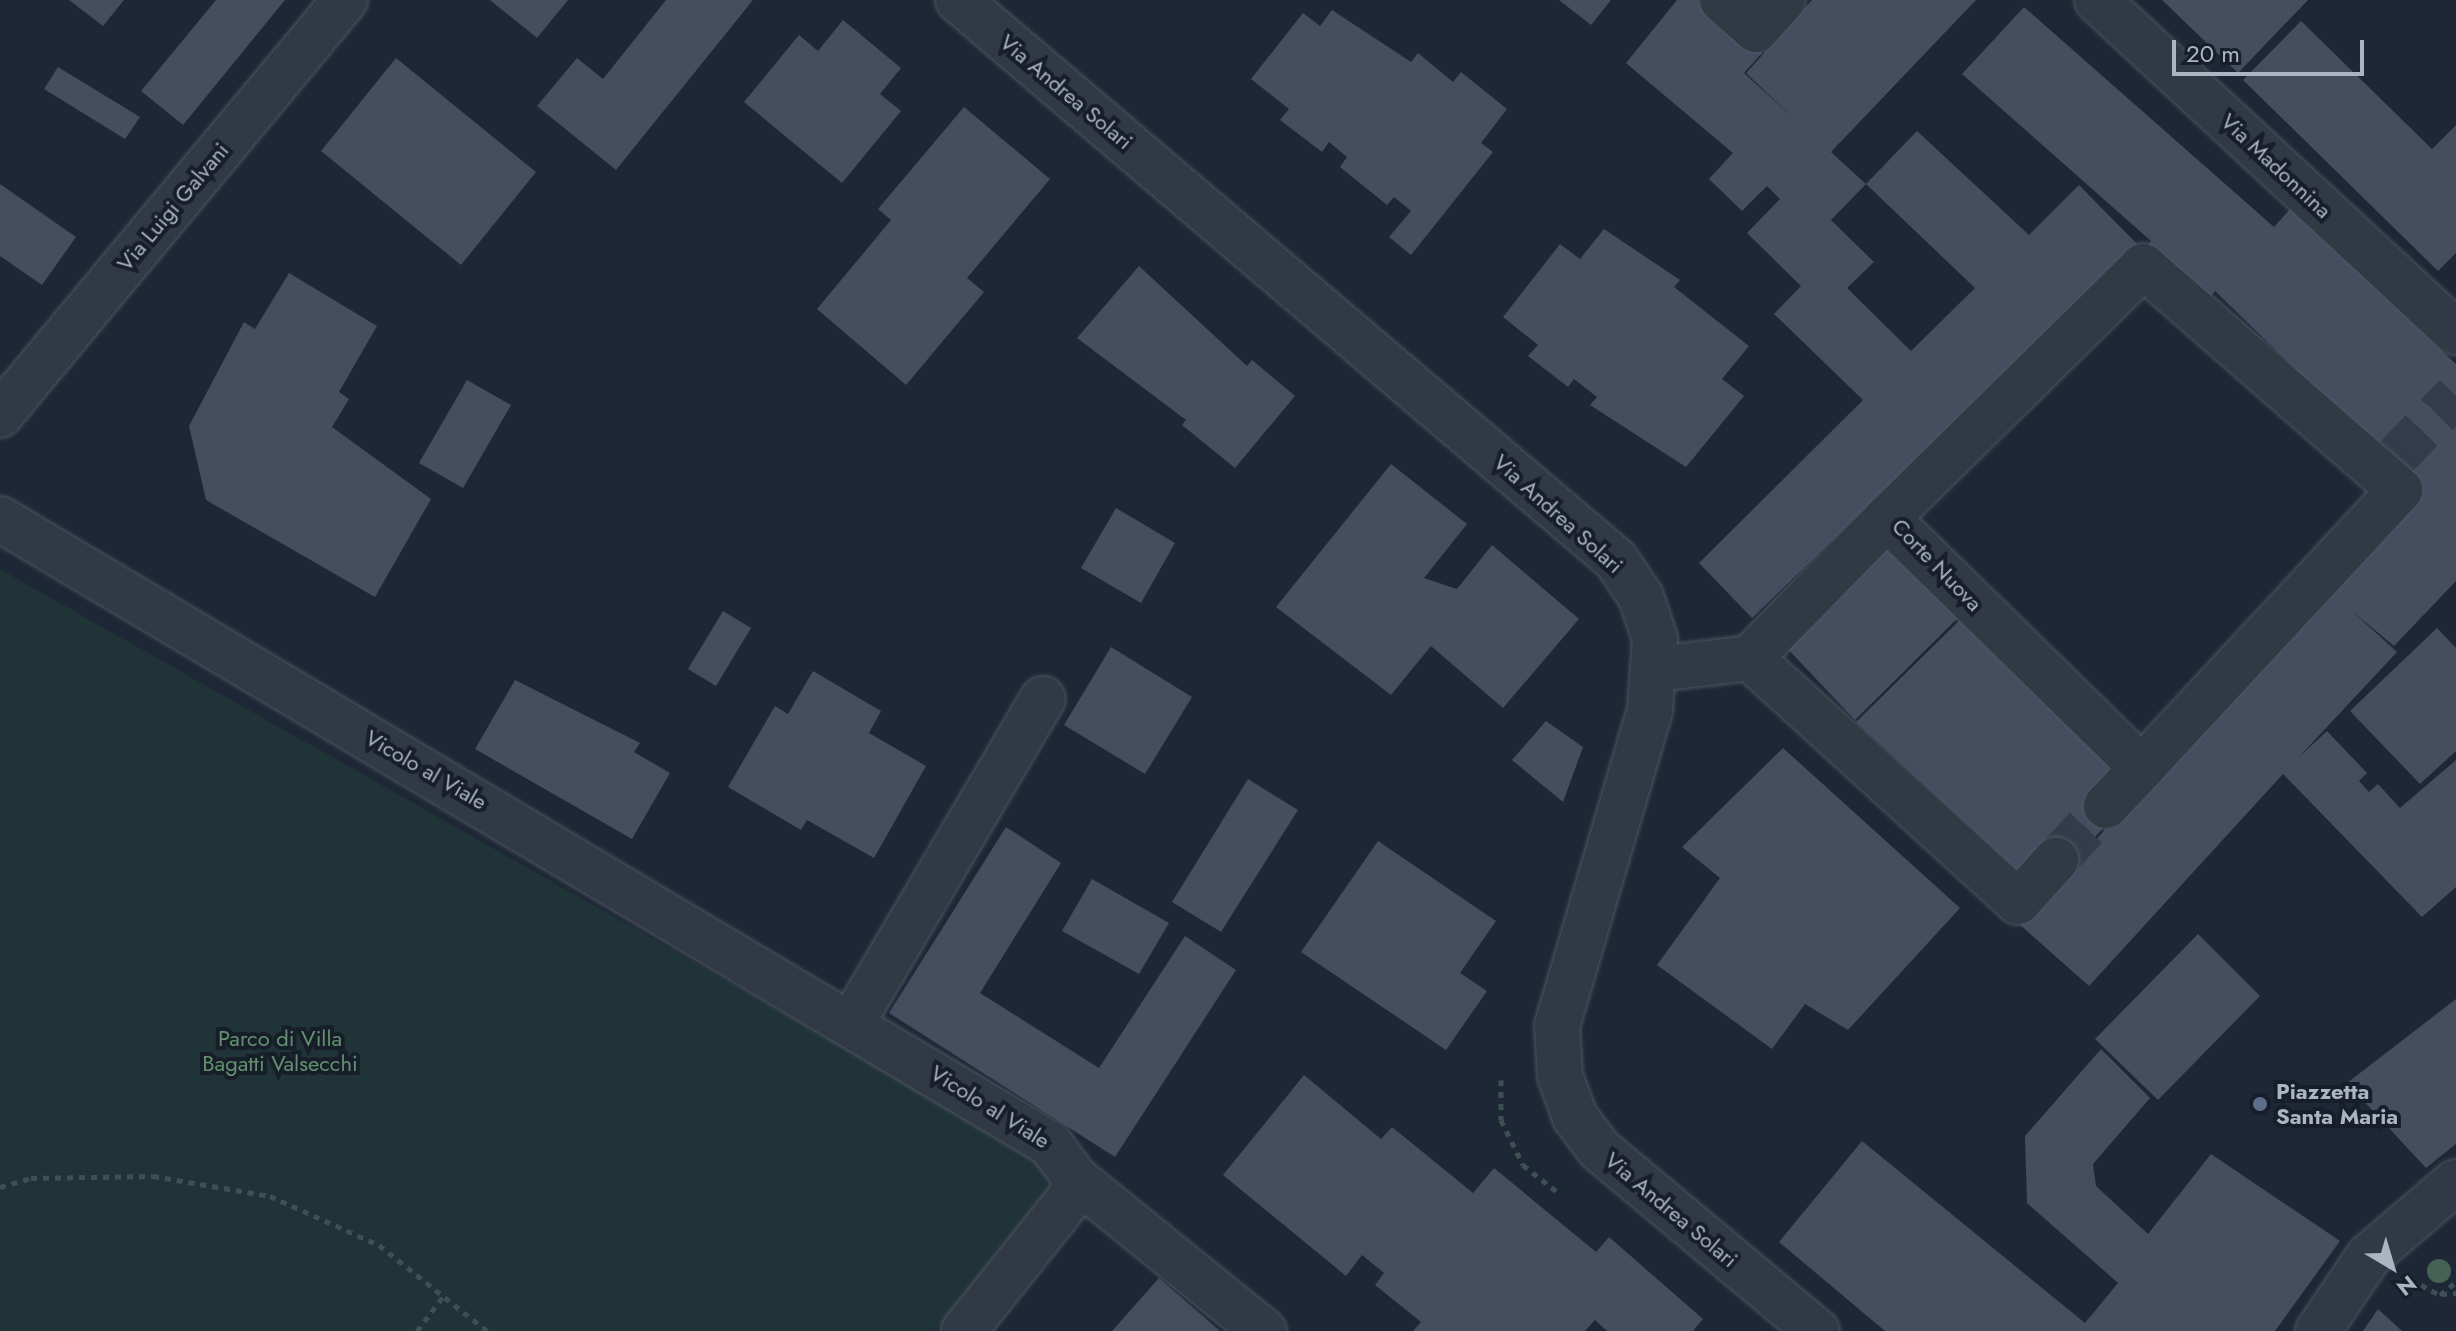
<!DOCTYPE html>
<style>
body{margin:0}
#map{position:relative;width:2456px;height:1331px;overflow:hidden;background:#1e2735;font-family:Jost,sans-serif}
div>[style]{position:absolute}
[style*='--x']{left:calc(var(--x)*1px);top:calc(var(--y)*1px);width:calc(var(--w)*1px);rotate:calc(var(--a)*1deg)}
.green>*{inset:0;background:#203336}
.building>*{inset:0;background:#444e5f}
.minor-tunnel>*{height:44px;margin-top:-22px;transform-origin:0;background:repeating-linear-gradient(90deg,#333c4a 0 44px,transparent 0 66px)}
.path>*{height:5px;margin-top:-2.5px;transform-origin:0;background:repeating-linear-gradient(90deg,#3d5053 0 6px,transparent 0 12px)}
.roads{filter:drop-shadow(0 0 2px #4c5461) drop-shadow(0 0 2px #4c5461)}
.minor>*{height:44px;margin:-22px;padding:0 22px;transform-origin:22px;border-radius:22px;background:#313945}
.trees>*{width:24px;height:24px;margin:-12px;border-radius:50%;background:#446255}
.dots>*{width:22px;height:22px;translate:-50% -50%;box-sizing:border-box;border:4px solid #171e29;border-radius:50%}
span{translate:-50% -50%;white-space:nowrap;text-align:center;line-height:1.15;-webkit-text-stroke:8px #171e29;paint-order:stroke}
.street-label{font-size:22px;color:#abb4c3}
.park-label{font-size:22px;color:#63926f}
.poi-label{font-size:22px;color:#abb4c3;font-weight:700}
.left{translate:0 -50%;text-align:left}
.north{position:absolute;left:2352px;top:1227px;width:80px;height:80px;-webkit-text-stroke:6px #171e29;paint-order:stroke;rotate:142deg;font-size:22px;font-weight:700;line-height:32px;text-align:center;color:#abb4c3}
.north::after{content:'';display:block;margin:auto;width:28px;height:36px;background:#abb4c3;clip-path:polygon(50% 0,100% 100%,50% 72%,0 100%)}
.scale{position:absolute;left:2172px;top:40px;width:192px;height:36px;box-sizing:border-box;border:4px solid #abb4c3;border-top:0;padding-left:10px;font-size:24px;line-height:28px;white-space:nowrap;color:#abb4c3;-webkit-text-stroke:6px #171e29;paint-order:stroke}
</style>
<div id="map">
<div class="green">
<div style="clip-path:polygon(0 569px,1044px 1160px,1047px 1191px,937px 1331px,0 1331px)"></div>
</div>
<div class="building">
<div style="clip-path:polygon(69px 0,124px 0,103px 26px)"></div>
<div style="clip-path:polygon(216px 0,285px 0,183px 125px,141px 91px)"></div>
<div style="clip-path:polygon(490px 0,568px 0,537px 38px)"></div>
<div style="clip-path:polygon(666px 0,753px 0,616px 170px,537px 106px,577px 58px,603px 79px)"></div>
<div style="clip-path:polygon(1559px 0,1611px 0,1591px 25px)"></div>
<div style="clip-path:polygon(1677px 0,1698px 0,1762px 53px,1744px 73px,1866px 184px,1831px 220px,1874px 262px,1847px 288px,1911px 351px,1975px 288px,1866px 184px,1917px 131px,2029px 235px,2079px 185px,2138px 245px,1752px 618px,1699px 563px,1863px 400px,1774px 314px,1801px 286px,1747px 233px,1780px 199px,1767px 186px,1742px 211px,1709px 179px,1733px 153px,1626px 63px)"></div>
<div style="clip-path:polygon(1812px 0,1976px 0,1830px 153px,1746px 73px)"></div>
<div style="clip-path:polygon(2162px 0,2308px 0,2238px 73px)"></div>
<div style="clip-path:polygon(2024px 7px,2274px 227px,2291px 208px,2456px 364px,2456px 581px,2394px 646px,2352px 611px,2397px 652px,2298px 758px,2327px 731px,2367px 773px,2359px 781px,2369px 792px,2378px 784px,2400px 808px,2456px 760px,2456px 887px,2422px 917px,2283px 774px,2089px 986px,2019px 924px,2417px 487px,2215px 291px,2204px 305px,2142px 250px,2151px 241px,1962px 74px)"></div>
<div style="clip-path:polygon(1332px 10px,1411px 62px,1418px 53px,1453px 82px,1461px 72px,1507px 109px,1481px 143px,1493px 152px,1411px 255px,1389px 237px,1411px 211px,1394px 197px,1387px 205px,1340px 167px,1347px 157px,1329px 142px,1322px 152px,1280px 120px,1289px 109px,1251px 79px,1303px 13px,1320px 26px)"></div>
<div style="clip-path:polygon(843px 20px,901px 68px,880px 94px,901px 111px,842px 183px,744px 102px,799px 35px,818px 51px)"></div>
<div style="clip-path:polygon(2301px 21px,2432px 149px,2456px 125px,2456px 253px,2438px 271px,2243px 80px)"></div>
<div style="clip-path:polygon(396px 58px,536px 172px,461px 265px,321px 151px)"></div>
<div style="clip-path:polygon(58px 67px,140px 117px,125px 139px,44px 89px)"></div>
<div style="clip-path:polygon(964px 107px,1050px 179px,967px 278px,984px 292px,906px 385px,817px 309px,891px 220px,878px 209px)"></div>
<div style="clip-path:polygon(0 184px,76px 237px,42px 285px,0 256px)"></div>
<div style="clip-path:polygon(1604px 229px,1680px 280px,1674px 287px,1749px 346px,1722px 379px,1744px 396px,1686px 467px,1590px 405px,1597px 397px,1574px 379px,1568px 387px,1528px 356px,1538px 345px,1503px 317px,1560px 244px,1580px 259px)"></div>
<div style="clip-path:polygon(1139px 266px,1247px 366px,1252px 360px,1295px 396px,1235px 468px,1182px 425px,1186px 420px,1077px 338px)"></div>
<div style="clip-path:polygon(289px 273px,377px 326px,339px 392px,349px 399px,332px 427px,431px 499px,375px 597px,206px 500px,189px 426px,244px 322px,255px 329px)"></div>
<div style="clip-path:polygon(467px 380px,511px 405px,463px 488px,419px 463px)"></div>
<div style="clip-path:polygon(1391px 464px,1467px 524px,1424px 578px,1457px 589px,1492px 545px,1579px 619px,1503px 708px,1431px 646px,1391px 695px,1276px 607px)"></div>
<div style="clip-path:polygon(1116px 508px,1175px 543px,1141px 603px,1081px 568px)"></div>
<div style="clip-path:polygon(1895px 537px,1966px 610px,1855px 720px,1781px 642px)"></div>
<div style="clip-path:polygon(723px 611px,751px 628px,716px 686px,688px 669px)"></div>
<div style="clip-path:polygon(1967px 613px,2119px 768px,2115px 815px,2066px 869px,2022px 875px,1856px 722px)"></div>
<div style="clip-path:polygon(2437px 628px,2456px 648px,2456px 751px,2420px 784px,2350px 711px)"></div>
<div style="clip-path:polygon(1111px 647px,1192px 697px,1145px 774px,1064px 725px)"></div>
<div style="clip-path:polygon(813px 671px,881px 711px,869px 733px,926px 766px,874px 858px,807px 820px,801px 830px,728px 787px,775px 706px,788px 714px)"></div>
<div style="clip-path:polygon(515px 680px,640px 743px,634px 752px,670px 773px,632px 839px,475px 749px)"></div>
<div style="clip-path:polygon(1546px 721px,1583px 747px,1563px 802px,1512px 760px)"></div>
<div style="clip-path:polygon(1783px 748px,1960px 908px,1848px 1030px,1805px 1004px,1772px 1049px,1657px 965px,1720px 878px,1682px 847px)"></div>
<div style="clip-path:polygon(1248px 779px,1298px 810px,1221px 932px,1172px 902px)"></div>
<div style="clip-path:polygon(1006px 827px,1061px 863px,980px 993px,1099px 1068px,1185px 936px,1236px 970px,1115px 1157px,889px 1013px)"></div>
<div style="clip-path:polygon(1378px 841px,1496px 921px,1460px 973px,1487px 991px,1446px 1050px,1301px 952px)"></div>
<div style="clip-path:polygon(1092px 879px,1169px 923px,1139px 974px,1062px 931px)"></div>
<div style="clip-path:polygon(2198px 934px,2260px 996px,2158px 1100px,2095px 1039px)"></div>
<div style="clip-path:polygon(2456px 999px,2456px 1144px,2426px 1168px,2347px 1083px)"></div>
<div style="clip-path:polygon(2101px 1049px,2150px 1098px,2093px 1164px,2096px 1186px,2148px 1234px,2211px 1154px,2340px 1241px,2275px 1331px,1885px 1331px,1779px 1242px,1862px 1141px,2085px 1323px,2118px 1283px,2027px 1203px,2025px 1136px)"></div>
<div style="clip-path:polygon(1304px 1075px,1381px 1139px,1392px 1127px,1473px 1193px,1494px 1168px,1596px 1252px,1609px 1237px,1703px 1319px,1693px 1331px,1607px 1331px,1595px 1320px,1585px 1331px,1413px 1331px,1421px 1322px,1375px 1285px,1384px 1273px,1362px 1255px,1346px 1276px,1223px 1175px)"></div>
<div style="clip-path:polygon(1159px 1278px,1220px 1331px,1112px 1331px)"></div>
<div style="clip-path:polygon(2378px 1309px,2402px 1331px,2363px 1331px)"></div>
</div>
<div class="minor-tunnel">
<div style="--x:2391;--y:462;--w:93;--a:-45.9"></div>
<div style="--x:2056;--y:860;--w:74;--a:-47.2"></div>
</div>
<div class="path">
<div style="--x:1501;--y:1080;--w:40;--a:90"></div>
<div style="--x:1501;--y:1120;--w:50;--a:63.9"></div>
<div style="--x:1523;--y:1165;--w:47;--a:38.1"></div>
<div style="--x:0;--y:1187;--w:32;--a:-16"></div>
<div style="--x:31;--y:1178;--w:122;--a:-0.9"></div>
<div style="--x:153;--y:1176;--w:119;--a:9.7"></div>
<div style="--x:270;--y:1196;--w:120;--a:24.2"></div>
<div style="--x:379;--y:1245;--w:138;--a:38.5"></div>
<div style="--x:2421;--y:1285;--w:21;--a:28"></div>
<div style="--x:2440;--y:1295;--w:21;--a:-39"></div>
<div style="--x:2441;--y:1294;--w:15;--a:-4"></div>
<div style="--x:417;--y:1331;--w:48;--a:-52.7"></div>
</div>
<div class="roads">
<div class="minor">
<div style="--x:958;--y:0;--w:864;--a:40.4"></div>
<div style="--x:1616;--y:560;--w:45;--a:56"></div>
<div style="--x:1641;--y:597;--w:44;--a:71.6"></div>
<div style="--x:1655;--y:639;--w:71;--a:94"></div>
<div style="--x:1650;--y:710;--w:328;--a:106.4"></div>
<div style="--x:1557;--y:1025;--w:51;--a:86.6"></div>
<div style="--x:1560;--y:1076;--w:44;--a:69.9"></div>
<div style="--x:1575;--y:1117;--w:40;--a:53"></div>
<div style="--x:1599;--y:1149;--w:284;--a:39.9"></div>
<div style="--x:1722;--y:0;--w:45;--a:41.4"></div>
<div style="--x:1756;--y:30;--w:40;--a:-48"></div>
<div style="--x:2097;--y:0;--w:489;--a:42.8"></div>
<div style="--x:2143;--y:266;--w:341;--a:41.1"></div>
<div style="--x:2400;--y:490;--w:379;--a:132.9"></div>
<div style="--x:2142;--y:768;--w:357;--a:-135.6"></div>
<div style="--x:1887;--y:518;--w:359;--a:-44.5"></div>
<div style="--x:0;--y:415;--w:540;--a:-50.26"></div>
<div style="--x:0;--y:519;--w:1222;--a:30.76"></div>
<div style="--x:1050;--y:1144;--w:44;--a:53.4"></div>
<div style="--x:1076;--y:1179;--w:20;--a:108"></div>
<div style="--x:1070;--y:1198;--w:170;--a:128.6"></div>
<div style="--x:1750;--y:658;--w:362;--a:42.3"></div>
<div style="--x:2018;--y:902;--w:57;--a:-47.9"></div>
<div style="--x:1657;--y:669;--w:94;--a:-6.7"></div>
<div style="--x:1750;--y:658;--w:196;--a:-45.6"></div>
<div style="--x:2106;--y:806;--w:52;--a:-46.5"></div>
<div style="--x:853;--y:1021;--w:374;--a:-59.5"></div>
<div style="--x:1076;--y:1179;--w:242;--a:39"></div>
<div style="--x:2318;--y:1331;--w:91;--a:-55.8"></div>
<div style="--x:2369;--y:1256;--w:114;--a:-40.4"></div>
</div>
</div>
<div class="trees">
<div style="left:2439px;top:1271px"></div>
</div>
<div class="dots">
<div style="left:2260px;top:1104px;background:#5c6f8a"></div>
</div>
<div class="street-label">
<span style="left:1066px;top:92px;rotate:40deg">Via Andrea Solari</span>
<span style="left:2276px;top:166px;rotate:43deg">Via Madonnina</span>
<span style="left:173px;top:207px;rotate:-50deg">Via Luigi Galvani</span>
<span style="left:1558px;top:514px;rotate:42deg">Via Andrea Solari</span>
<span style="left:1937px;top:565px;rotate:46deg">Corte Nuova</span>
<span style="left:426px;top:770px;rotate:30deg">Vicolo al Viale</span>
<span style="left:990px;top:1107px;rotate:32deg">Vicolo al Viale</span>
<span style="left:1671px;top:1210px;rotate:40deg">Via Andrea Solari</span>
</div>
<div class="park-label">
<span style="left:280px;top:1051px">Parco di Villa<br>Bagatti Valsecchi</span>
</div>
<div class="poi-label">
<span class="left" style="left:2276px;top:1104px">Piazzetta<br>Santa Maria</span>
</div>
<div class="north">N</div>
<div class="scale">20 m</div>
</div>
